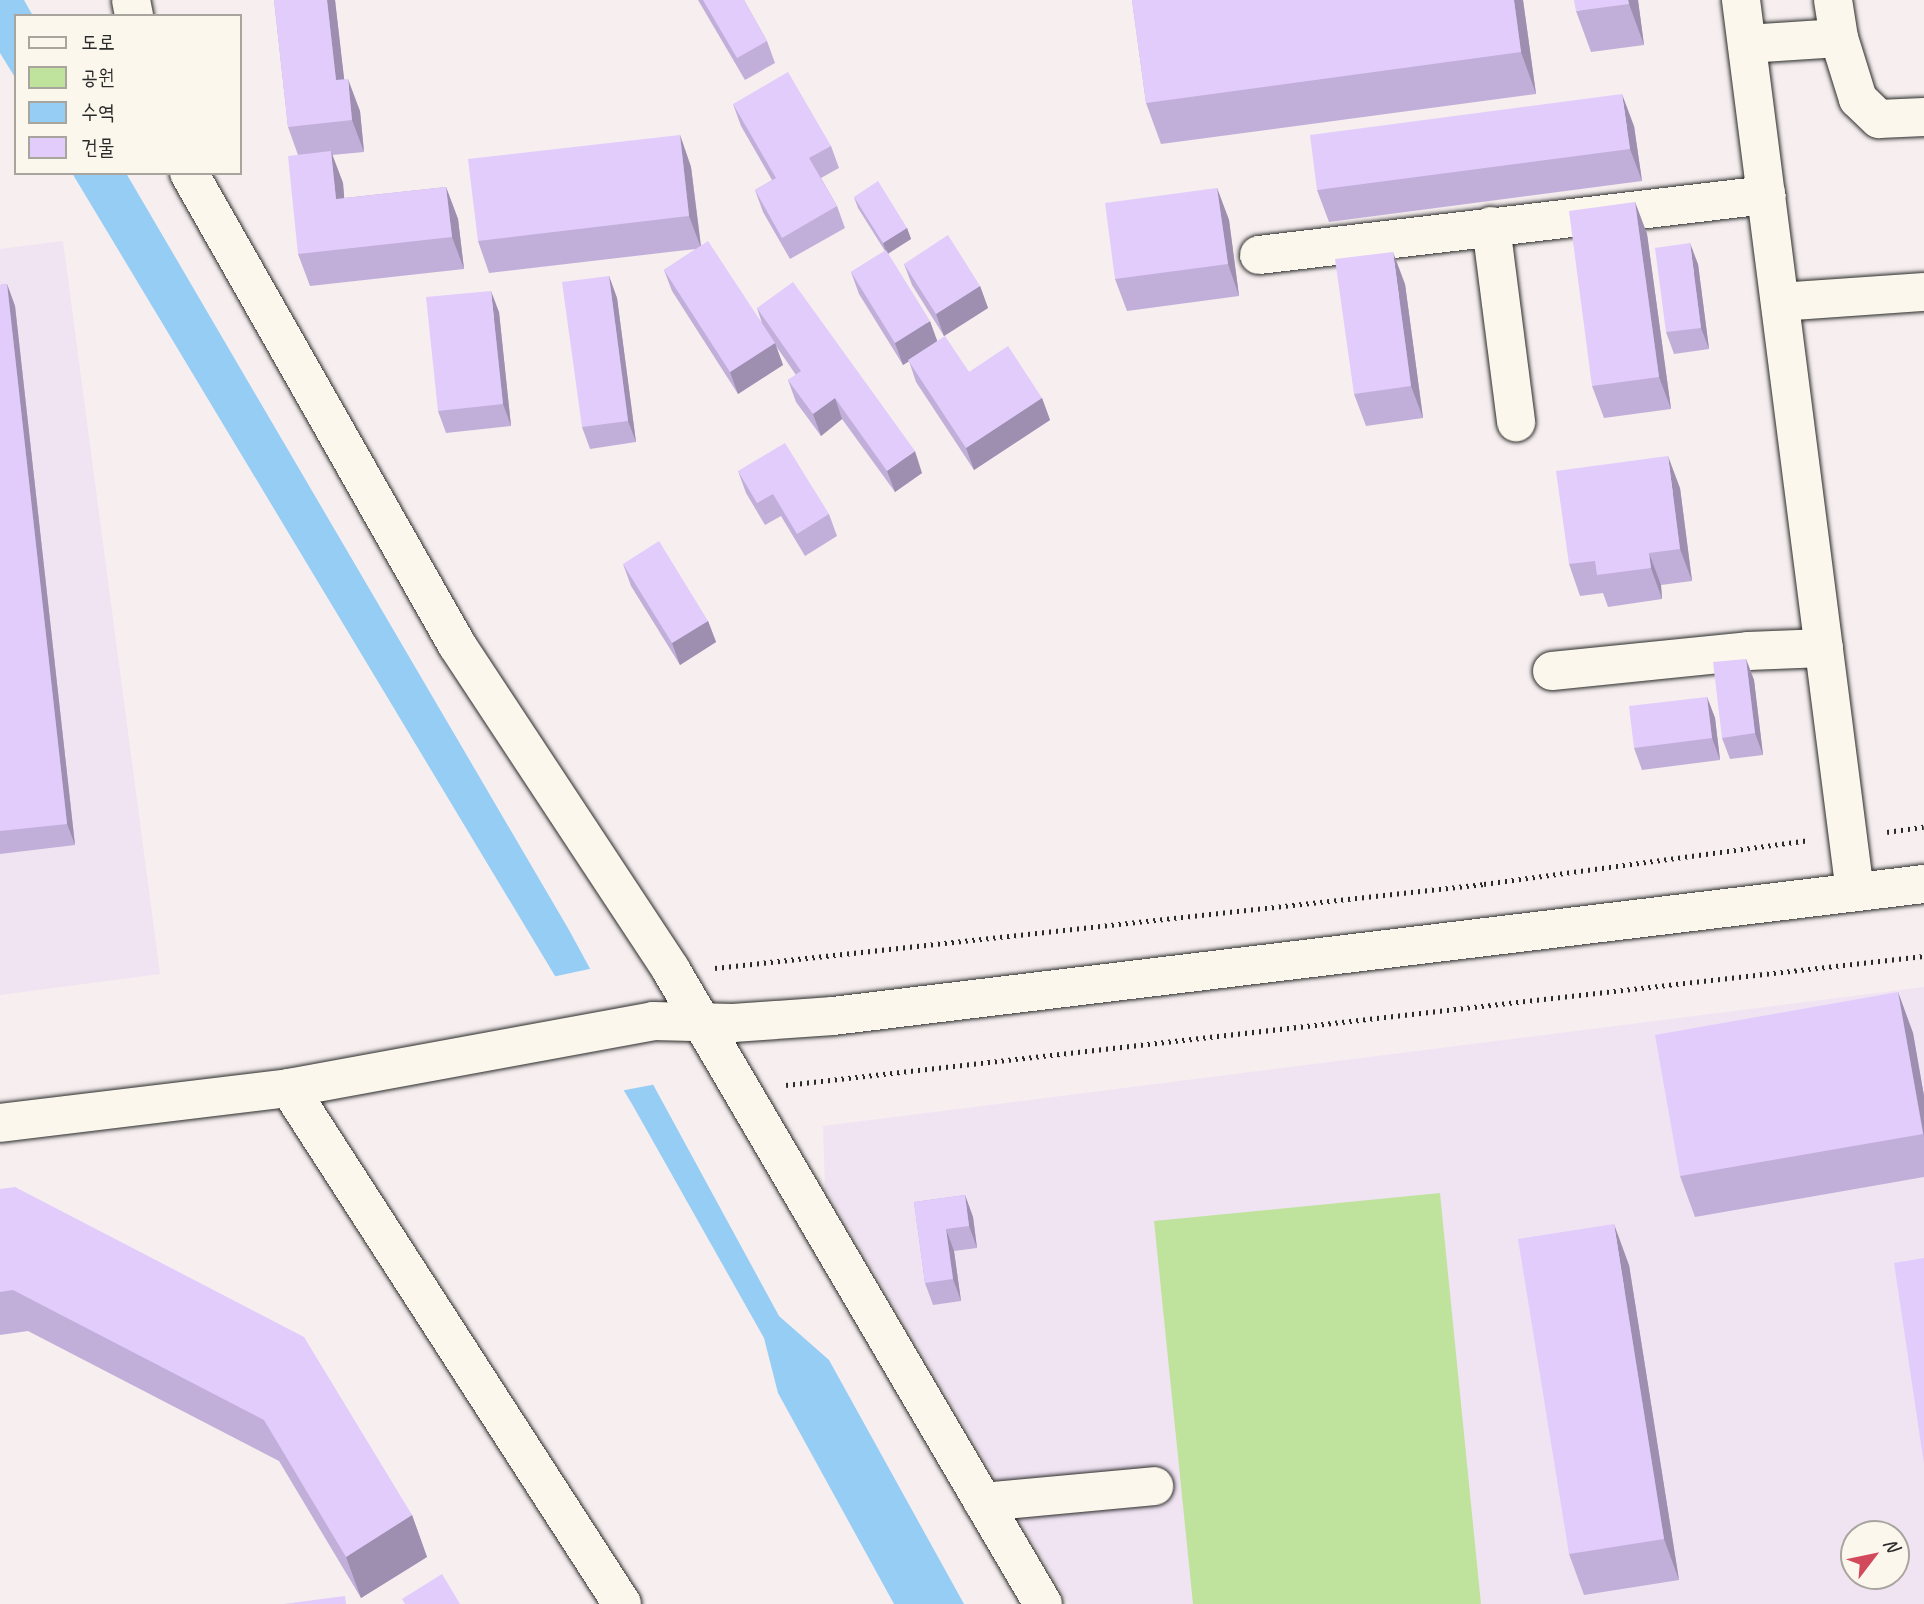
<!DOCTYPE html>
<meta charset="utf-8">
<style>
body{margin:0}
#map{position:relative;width:1924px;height:1604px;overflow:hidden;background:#f6eeef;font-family:Caveat,"Poor Story",sans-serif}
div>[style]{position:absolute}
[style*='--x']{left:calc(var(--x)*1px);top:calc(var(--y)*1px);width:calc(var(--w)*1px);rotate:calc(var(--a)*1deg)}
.built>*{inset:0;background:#f0e4f3}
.green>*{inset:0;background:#bfe39d}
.water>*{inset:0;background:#96cdf5}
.pier>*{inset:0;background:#f6eeef}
.path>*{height:4.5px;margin-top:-2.25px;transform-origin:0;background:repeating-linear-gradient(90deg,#2b2b2b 0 2px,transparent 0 7px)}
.roads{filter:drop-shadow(0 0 2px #2b2b2b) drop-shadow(0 0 2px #2b2b2b)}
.minor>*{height:38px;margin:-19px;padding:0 19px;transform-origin:19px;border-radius:19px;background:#fbf7ec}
.wall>*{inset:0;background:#c2afd9}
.shaded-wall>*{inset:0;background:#9e8fb0}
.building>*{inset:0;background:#e1ccfc}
span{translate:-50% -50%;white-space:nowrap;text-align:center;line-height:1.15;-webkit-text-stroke:6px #fbf7ec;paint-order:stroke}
.legend{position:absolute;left:14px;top:14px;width:228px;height:161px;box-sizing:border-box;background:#fbf7ec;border:2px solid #a8a59f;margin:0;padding:9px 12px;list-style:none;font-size:21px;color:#2b2b2b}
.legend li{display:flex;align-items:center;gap:14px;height:35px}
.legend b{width:35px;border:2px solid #a8a59f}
.north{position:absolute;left:1840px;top:1520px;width:70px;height:70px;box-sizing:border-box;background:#fbf7ec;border:2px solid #a8a59f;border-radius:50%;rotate:58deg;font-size:19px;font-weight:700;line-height:28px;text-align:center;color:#2b2b2b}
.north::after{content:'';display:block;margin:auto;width:24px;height:32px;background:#d1495b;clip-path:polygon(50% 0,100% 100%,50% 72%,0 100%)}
</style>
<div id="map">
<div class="built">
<div style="clip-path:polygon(63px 241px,160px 974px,0 995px,0 249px)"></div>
<div style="clip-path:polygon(evenodd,1924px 987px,1924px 1604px,1069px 1604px,825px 1188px,823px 1126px,1924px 987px,1854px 1534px,1896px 1534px,1896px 1576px,1854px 1576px,1854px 1534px)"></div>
</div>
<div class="green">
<div style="clip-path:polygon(1440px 1193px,1481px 1604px,1193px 1604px,1154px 1221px)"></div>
</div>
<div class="water">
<div style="clip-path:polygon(0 0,24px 0,33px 16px,16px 16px,16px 79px,0 53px)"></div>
<div style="clip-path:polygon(72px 173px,126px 173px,569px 930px,779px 1316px,829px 1360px,964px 1604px,894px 1604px,778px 1393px,764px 1338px,632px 1104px)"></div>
</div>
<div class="pier">
<div style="clip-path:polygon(594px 968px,657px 1084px,620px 1091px,552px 977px)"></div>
</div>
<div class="path">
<div style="--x:1887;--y:832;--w:37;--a:-8"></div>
<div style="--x:715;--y:968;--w:774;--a:-6.23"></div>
<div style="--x:1484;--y:884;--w:327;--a:-7.7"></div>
<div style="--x:786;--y:1085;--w:1145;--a:-6.47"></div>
</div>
<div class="roads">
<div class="minor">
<div style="--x:131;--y:0;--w:16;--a:79"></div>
<div style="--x:1741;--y:0;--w:899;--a:82.72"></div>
<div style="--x:1833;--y:0;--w:38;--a:81"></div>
<div style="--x:1839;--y:38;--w:64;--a:72.7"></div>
<div style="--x:1858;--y:99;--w:29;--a:44"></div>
<div style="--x:1879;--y:119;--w:45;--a:-2.5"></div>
<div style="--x:1747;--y:44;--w:92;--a:-3.7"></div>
<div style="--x:189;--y:173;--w:543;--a:60.41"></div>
<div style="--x:457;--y:645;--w:389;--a:56.6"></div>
<div style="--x:671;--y:970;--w:735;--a:59.6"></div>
<div style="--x:1491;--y:226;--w:198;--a:82.7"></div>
<div style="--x:1259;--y:255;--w:511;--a:-6.75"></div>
<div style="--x:1780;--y:302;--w:144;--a:-4"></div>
<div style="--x:1552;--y:671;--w:197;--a:-5.8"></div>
<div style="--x:1748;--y:651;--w:76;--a:-2.3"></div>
<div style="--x:289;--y:1088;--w:614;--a:57.16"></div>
<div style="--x:0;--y:1123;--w:291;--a:-6.9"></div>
<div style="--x:289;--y:1088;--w:370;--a:-10.4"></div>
<div style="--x:653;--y:1021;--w:80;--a:1.4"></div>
<div style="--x:733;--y:1023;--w:100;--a:-4"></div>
<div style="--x:833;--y:1016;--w:1099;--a:-6.9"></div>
<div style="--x:983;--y:1502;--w:172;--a:-5.3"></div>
</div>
</div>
<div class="wall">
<div style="clip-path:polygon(274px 0,335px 0,344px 80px,360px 111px,364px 152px,332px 155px,343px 183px,344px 198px,446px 187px,458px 219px,464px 269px,310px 286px,298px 254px,298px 155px,288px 127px)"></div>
<div style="clip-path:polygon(698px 0,744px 0,767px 41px,775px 63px,745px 80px)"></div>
<div style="clip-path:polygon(1132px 0,1523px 0,1536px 94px,1161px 144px,1146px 103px)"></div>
<div style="clip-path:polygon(1638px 0,1644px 45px,1591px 52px,1576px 11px)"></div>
<div style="clip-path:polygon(733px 104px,831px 146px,839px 168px,821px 178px,837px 206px,845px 228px,790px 259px,763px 212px,755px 190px,772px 180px,741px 126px)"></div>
<div style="clip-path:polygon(1634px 126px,1642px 181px,1329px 222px,1317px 190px)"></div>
<div style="clip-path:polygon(680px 135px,691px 167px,701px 245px,762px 323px,757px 308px,922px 473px,895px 492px,842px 419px,821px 436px,796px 402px,788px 380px,796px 375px,776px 346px,783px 365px,738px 394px,672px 291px,664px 270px,696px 249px,489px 273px,478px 241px)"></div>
<div style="clip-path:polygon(1217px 188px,1229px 220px,1239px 296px,1127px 311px,1115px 279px)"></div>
<div style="clip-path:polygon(854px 197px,907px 228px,911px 239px,888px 254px,937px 341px,969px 372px,1042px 398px,1050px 420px,974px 470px,916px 382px,909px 361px,903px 365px,859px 294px,851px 272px,885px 251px,858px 208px)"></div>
<div style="clip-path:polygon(1635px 202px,1647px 234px,1671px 409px,1604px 418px,1592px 386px)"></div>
<div style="clip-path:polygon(904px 264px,980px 286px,988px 308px,944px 336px,912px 285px)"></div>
<div style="clip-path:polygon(1698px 264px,1709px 349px,1674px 354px,1666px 332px)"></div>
<div style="clip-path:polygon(609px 276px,617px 298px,636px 442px,590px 449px,582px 427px)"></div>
<div style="clip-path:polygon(7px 284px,15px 306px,75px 845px,0 854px,0 285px)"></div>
<div style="clip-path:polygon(1405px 284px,1423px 418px,1366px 426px,1354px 394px)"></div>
<div style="clip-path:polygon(499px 312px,511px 426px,446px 433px,438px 411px)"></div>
<div style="clip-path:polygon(738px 471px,829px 514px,837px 536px,805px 556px,781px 516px,765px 525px,746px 493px)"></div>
<div style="clip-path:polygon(1680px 488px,1692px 581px,1661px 585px,1662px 599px,1608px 607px,1603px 593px,1580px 596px,1569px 564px)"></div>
<div style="clip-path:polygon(623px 564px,708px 621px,716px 642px,680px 665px,631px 586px)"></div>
<div style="clip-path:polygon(1746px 659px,1754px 680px,1763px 755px,1730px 759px,1722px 738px)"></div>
<div style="clip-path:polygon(1707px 697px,1715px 718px,1720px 760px,1642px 770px,1634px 748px)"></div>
<div style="clip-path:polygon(1898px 992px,1913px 1033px,1924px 1096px,1924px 1177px,1695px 1217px,1680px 1176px)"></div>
<div style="clip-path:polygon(0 1189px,412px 1515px,427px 1557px,361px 1598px,279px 1461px,28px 1331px,0 1335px)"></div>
<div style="clip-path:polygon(965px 1195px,973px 1217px,977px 1248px,954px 1251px,961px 1301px,933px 1305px,925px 1283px,914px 1202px)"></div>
<div style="clip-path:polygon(1629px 1265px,1679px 1580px,1584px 1595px,1569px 1554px)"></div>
</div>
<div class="shaded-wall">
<div style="clip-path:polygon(327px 0,335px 0,348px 112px,336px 80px)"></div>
<div style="clip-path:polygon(1514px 0,1523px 0,1536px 94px,1521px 52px)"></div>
<div style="clip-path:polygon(1628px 0,1638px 0,1644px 45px,1629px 4px)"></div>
<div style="clip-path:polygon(348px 79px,360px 111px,364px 152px,352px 120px)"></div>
<div style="clip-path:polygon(1622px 94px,1634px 126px,1642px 181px,1630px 149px)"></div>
<div style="clip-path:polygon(680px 135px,691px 167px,701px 248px,689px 216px)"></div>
<div style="clip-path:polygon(331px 151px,343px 183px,347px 231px,336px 199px)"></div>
<div style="clip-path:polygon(446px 187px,458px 219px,464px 269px,452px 237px)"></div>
<div style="clip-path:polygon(1217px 188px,1229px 220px,1239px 296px,1228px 264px)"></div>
<div style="clip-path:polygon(1635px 202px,1647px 234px,1671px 409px,1659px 377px)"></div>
<div style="clip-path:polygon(907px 228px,911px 239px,887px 254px,883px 243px)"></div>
<div style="clip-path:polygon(1690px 243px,1698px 264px,1709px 349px,1701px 328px)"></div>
<div style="clip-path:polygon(1393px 252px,1405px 284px,1423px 418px,1411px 386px)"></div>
<div style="clip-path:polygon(609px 276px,617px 298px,636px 442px,628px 421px)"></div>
<div style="clip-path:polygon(7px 284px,15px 306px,75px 845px,67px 824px)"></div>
<div style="clip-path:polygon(980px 286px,988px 308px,944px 336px,936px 314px)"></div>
<div style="clip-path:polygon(491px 291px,499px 312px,511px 426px,503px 404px)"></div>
<div style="clip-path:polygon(930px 321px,938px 343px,903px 365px,895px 343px)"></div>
<div style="clip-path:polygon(775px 343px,783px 365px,738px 394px,730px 372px)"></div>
<div style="clip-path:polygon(835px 398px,842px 419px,821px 436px,813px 414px)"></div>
<div style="clip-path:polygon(1042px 398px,1050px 420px,974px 470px,966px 448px)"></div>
<div style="clip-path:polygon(915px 451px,922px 473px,895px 492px,887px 471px)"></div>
<div style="clip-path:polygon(1668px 456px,1680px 488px,1692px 581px,1680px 549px)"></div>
<div style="clip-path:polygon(1649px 553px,1661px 585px,1662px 599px,1651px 568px)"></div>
<div style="clip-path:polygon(708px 621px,716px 642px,680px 665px,672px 643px)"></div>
<div style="clip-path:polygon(1746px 659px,1754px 680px,1763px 755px,1755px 733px)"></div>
<div style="clip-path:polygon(1707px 697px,1715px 718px,1720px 760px,1712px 738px)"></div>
<div style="clip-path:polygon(1898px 992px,1913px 1033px,1924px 1096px,1924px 1137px)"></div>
<div style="clip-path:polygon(965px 1195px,973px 1217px,977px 1248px,969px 1226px)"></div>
<div style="clip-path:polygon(1614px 1224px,1629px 1265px,1679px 1580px,1664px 1539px)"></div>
<div style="clip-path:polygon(946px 1229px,954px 1251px,961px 1301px,953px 1279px)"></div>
<div style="clip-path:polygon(412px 1515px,427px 1557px,361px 1598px,346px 1557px)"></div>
</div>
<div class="building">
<div style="clip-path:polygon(274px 0,327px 0,336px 80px,348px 79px,352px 120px,288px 127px)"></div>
<div style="clip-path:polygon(703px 0,744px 0,767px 41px,737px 58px)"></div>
<div style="clip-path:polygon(1132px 0,1514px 0,1521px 52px,1146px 103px)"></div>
<div style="clip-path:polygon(1574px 0,1628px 0,1629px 4px,1576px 11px)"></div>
<div style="clip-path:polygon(788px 72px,831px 146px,809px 158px,837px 206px,782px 238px,755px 190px,776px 178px,733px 104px)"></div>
<div style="clip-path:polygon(1622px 94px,1630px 149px,1317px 190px,1310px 135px)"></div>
<div style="clip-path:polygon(680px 135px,689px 216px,478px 241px,468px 159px)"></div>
<div style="clip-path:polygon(331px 151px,336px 199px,446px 187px,452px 237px,298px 254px,288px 156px)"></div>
<div style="clip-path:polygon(878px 181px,907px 228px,883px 243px,854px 197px)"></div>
<div style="clip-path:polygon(1217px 188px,1228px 264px,1115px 279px,1105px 203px)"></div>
<div style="clip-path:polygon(1635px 202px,1659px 377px,1592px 386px,1569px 211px)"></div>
<div style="clip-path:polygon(948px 235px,980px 286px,936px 314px,904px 264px)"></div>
<div style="clip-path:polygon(708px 241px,775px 343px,730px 372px,664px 270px)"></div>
<div style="clip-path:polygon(1690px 243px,1701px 328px,1666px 332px,1655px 248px)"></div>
<div style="clip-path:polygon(886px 250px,930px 321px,895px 343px,851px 272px)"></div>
<div style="clip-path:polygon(1393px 252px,1411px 386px,1354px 394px,1335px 259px)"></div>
<div style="clip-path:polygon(609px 276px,628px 421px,582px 427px,562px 282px)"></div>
<div style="clip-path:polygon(793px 282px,915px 451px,887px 471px,835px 398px,813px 414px,788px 380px,801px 371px,757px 308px)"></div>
<div style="clip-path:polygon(7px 284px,67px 824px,0 831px,0 285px)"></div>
<div style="clip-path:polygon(491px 291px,503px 404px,438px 411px,426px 297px)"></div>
<div style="clip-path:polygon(945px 336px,969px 372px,1008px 346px,1042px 398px,966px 448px,908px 360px)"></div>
<div style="clip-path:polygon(785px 443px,829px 514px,797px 534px,773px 494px,757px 503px,738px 471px)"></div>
<div style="clip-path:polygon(1668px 456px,1680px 549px,1649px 553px,1651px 568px,1597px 575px,1595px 561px,1569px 564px,1556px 471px)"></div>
<div style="clip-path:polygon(659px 541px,708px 621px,672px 643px,623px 564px)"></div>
<div style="clip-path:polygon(1746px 659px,1755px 733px,1722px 738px,1713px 662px)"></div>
<div style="clip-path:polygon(1707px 697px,1712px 738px,1634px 748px,1629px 706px)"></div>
<div style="clip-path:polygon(1898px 992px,1923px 1134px,1680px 1176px,1655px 1035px)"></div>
<div style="clip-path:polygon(15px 1187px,304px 1337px,412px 1515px,346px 1557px,264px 1420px,13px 1290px,0 1292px,0 1189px)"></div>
<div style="clip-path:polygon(965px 1195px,969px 1226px,946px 1229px,953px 1279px,925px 1283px,914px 1202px)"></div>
<div style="clip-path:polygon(1614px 1224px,1664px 1539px,1569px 1554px,1518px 1239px)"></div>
<div style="clip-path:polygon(1924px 1258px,1924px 1464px,1894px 1263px)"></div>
<div style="clip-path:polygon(442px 1574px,460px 1604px,405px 1604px,402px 1599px)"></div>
<div style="clip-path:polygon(345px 1596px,346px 1604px,284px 1604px)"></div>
</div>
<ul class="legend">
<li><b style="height:9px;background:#fbf7ec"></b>도로</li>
<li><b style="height:19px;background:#bfe39d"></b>공원</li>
<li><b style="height:19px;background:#96cdf5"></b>수역</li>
<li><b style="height:19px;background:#e1ccfc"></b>건물</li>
</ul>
<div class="north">N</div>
</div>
